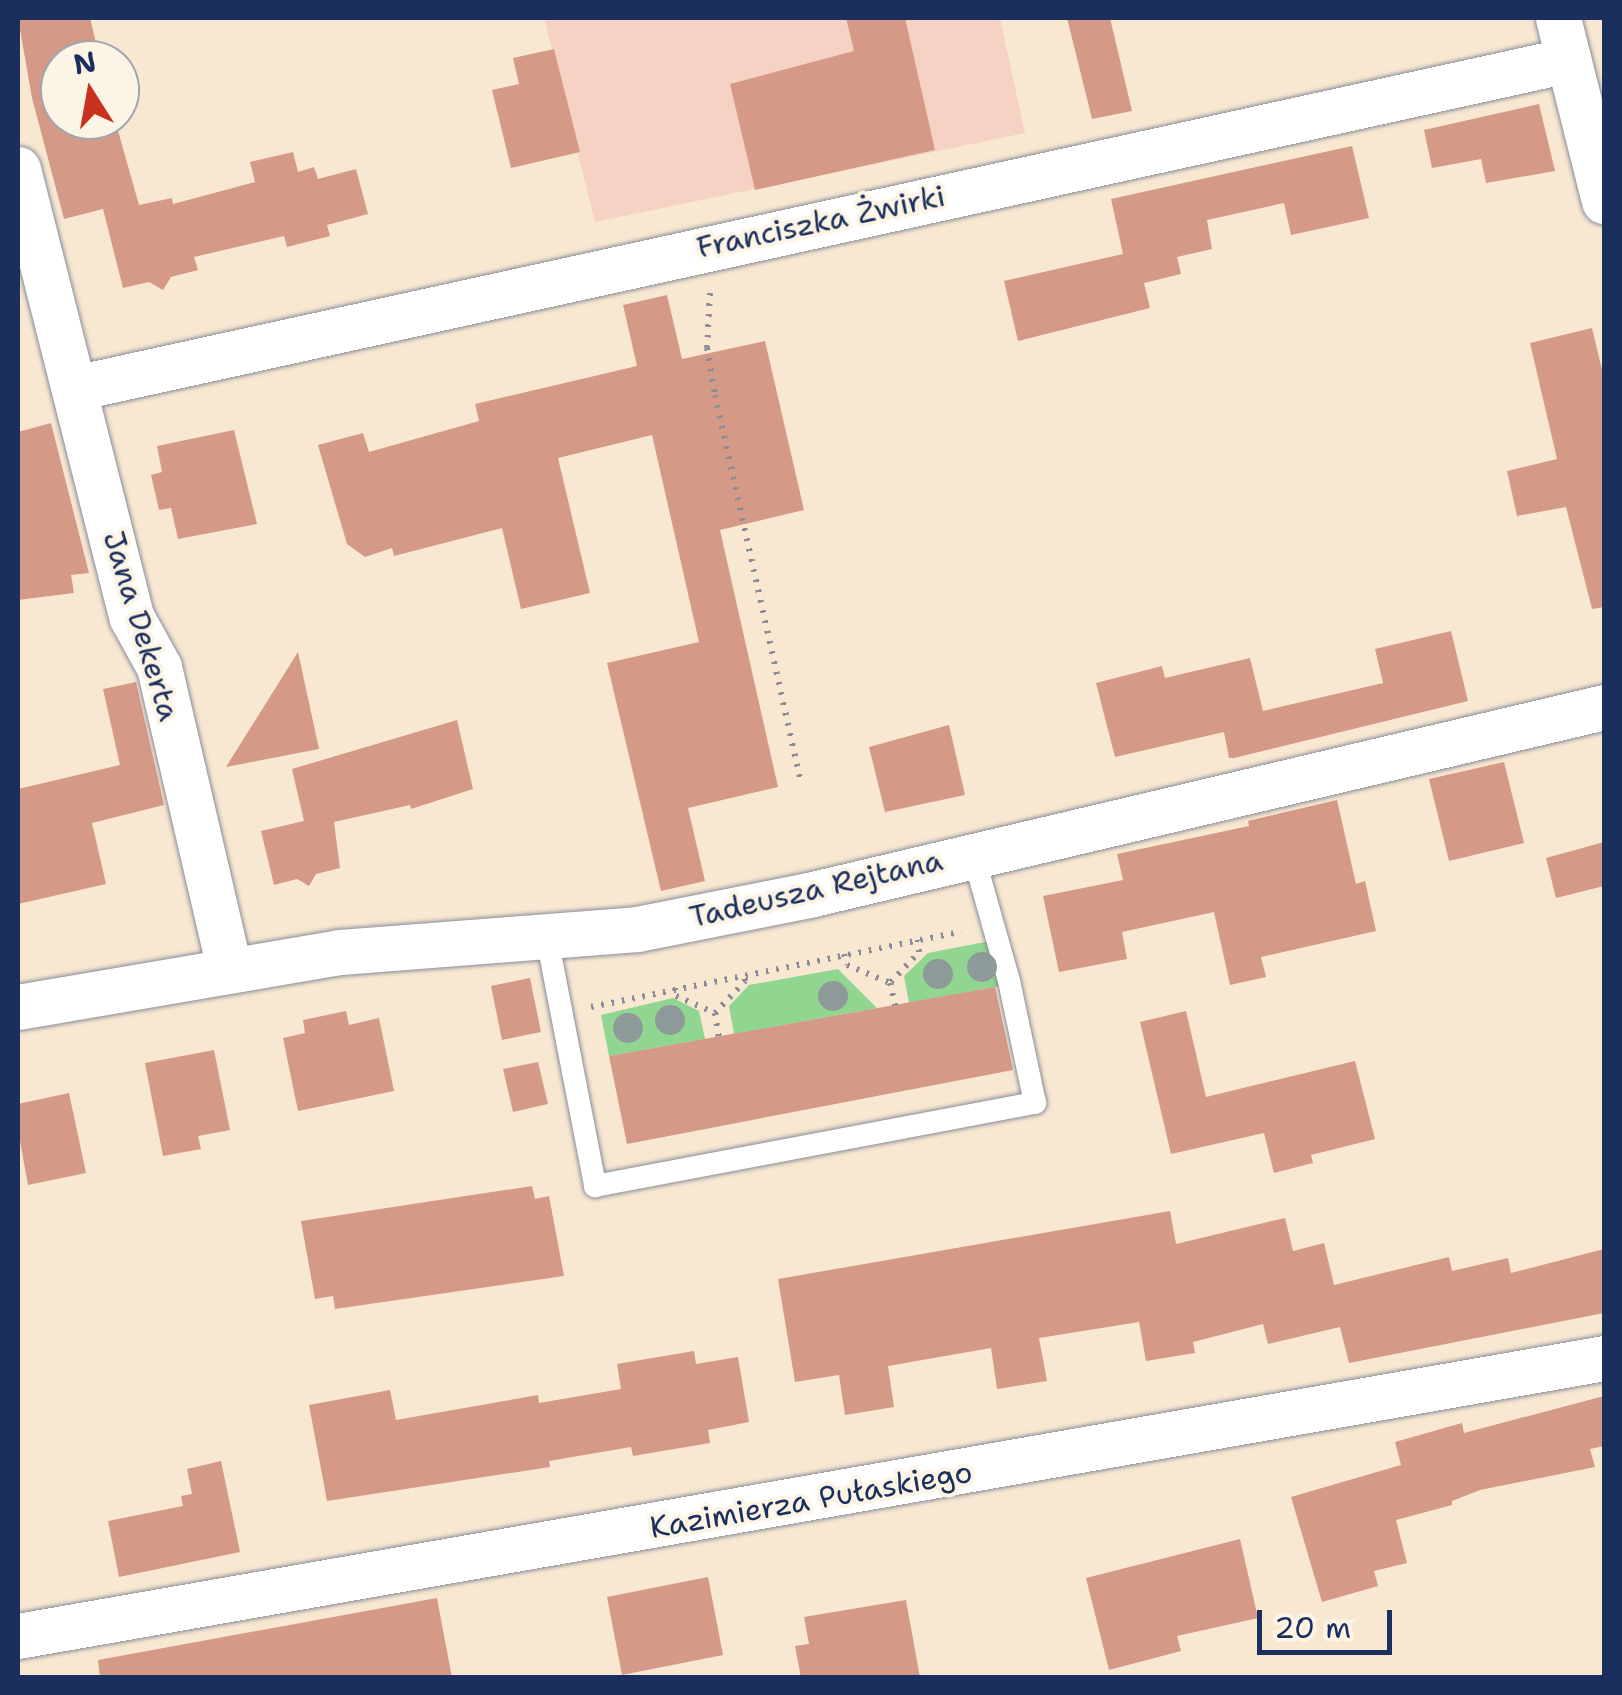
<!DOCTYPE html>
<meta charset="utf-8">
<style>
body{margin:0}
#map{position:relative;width:1622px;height:1695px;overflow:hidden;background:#f8e8d2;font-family:"Shantell Sans",sans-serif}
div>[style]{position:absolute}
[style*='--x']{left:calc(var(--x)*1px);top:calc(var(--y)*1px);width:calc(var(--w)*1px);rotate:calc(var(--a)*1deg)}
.built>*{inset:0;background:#f6d2c4}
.green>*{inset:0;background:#90d690}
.building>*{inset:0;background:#d59987}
.path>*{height:6px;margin-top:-3px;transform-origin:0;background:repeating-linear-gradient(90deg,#8a8c98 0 2.5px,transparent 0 10.5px)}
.roads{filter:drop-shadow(0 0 2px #8a8c98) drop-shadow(0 0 2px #8a8c98)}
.lane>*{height:22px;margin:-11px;padding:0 11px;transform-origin:11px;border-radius:11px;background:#fff}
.street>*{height:45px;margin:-22.5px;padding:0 22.5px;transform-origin:22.5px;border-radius:22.5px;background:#fff}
.trees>*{width:30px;height:30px;margin:-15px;border-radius:50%;background:#8e9999}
span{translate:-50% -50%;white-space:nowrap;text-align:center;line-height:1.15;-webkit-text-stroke:8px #fcf5e5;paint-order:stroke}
.street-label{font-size:30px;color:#1b2f5e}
.frame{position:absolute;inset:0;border:20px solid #1b2f5e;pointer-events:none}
.north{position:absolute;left:40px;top:40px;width:100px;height:100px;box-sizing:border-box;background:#fcf5e5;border:2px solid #a2a6af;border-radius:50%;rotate:349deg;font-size:28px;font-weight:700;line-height:40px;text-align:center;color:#1b2f5e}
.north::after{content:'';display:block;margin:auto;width:35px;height:45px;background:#c8321e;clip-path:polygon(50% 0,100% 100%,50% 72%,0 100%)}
.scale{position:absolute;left:1257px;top:1610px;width:135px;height:45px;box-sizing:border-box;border:5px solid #1b2f5e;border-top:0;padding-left:12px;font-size:30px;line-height:35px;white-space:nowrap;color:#1b2f5e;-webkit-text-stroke:8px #fcf5e5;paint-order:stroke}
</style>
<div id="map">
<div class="built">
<div style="clip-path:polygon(544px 18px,1000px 18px,1025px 133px,595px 222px)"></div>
</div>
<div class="green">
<div style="clip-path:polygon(990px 941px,1001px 986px,909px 1003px,904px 976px,928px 953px)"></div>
<div style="clip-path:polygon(838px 969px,877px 1008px,734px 1034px,729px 1006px,749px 985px)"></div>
<div style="clip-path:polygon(673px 998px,699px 1011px,705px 1039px,609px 1056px,601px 1015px)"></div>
</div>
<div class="building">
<div style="clip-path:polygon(18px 18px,90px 18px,100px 60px,60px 60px,60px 120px,115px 120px,139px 205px,172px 198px,173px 204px,255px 182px,250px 162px,293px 152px,298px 172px,314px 167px,318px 179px,356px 169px,368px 214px,327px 225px,330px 236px,287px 247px,284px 236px,194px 257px,198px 270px,171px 277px,163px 290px,149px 282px,123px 288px,103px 209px,64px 219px,32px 98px)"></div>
<div style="clip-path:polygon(846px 18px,905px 18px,935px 150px,755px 190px,730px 84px,854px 51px)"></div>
<div style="clip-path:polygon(1067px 18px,1110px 18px,1132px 111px,1092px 119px)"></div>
<div style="clip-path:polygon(554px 49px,580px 152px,511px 168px,492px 90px,519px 84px,513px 58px)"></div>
<div style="clip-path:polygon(1539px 104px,1555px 171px,1486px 183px,1481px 159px,1432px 168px,1424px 130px)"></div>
<div style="clip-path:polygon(1352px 146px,1369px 218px,1291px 235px,1284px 203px,1207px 220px,1212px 249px,1177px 257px,1181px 274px,1144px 283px,1150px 308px,1018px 341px,1004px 281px,1123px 254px,1111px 199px)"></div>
<div style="clip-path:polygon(667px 295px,682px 359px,765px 341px,804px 510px,720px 530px,778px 787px,688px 808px,705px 881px,661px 891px,607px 663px,699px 642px,652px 435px,558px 458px,590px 593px,521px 609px,502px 528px,394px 556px,392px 548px,365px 557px,347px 544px,318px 445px,363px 433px,369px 452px,479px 421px,475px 404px,637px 366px,623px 305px)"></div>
<div style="clip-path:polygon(1592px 328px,1604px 378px,1604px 607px,1592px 609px,1566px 507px,1517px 516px,1507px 471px,1557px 459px,1530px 343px)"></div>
<div style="clip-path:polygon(51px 423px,89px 573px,71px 575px,74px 593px,18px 600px,18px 432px)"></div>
<div style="clip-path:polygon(234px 430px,257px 524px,178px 539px,171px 508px,159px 510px,151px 475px,162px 472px,157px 446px)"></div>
<div style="clip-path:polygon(1451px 631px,1468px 701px,1234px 758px,1229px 758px,1224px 732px,1115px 757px,1096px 683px,1162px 666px,1165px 678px,1250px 658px,1263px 711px,1383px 683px,1375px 649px)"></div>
<div style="clip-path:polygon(298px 652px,319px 749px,226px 767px)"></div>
<div style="clip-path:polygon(136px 682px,164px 805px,92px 823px,106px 884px,18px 904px,18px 789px,120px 765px,103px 689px)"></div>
<div style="clip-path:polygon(457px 720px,473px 789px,411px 809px,410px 805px,334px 822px,340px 868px,316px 874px,309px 886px,297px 879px,274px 885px,261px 831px,304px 821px,292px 769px)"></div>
<div style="clip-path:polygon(949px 725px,965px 795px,885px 812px,869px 747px)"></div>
<div style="clip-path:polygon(1504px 762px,1524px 843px,1449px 861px,1429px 779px)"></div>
<div style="clip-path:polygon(1337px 800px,1356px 884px,1365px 881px,1376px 931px,1261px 957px,1266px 977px,1230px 985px,1214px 912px,1122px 932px,1127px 959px,1059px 972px,1043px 896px,1123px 880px,1117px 854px,1249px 826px,1248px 821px)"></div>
<div style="clip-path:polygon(1604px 842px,1604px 886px,1556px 898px,1546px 858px)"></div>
<div style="clip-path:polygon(530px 978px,541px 1032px,502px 1040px,491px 986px)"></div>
<div style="clip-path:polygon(995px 987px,1013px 1070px,627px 1144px,609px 1056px)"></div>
<div style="clip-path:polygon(346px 1011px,349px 1025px,379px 1018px,394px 1091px,298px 1111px,283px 1038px,305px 1033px,303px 1020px)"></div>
<div style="clip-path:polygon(1186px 1011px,1206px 1097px,1355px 1061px,1375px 1139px,1311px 1155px,1313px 1163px,1274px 1173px,1264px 1133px,1171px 1154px,1140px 1022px)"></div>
<div style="clip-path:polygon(214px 1050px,230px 1130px,198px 1136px,201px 1149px,163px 1156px,145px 1063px)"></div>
<div style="clip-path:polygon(538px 1062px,548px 1104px,513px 1112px,503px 1069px)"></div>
<div style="clip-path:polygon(69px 1093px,86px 1173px,28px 1185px,18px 1130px,18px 1104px)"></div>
<div style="clip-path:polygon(532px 1186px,535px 1199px,549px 1196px,564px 1276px,335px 1309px,333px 1296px,315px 1299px,301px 1221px)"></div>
<div style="clip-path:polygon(1170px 1211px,1176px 1244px,1285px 1218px,1293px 1251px,1324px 1243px,1334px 1285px,1449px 1257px,1452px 1271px,1508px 1258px,1511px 1273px,1604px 1249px,1604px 1313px,1349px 1363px,1340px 1327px,1268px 1344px,1263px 1324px,1193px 1342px,1195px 1353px,1146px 1361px,1139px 1322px,1039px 1338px,1047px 1381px,997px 1389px,991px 1348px,888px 1366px,894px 1407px,845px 1415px,839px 1375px,795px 1382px,778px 1279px)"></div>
<div style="clip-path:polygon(694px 1351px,696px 1364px,738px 1357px,749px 1422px,708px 1430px,710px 1443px,633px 1456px,631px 1447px,549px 1461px,550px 1467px,327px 1501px,309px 1405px,390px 1390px,396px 1420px,538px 1395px,539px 1403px,621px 1389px,617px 1364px)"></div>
<div style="clip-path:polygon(1604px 1396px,1604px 1446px,1590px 1449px,1595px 1467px,1480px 1490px,1452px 1501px,1452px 1505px,1396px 1520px,1407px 1563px,1374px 1571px,1378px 1586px,1322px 1602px,1291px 1497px,1401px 1465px,1395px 1442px,1462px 1423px,1464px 1433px)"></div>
<div style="clip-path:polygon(221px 1461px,240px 1552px,119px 1577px,108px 1521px,183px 1506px,181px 1496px,192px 1494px,187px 1469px)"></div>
<div style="clip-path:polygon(1240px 1539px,1258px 1618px,1177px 1636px,1181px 1651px,1109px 1670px,1086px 1578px)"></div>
<div style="clip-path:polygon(708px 1577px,723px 1655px,622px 1675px,607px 1597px)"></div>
<div style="clip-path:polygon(437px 1598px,452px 1678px,100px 1678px,98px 1660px)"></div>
<div style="clip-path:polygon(906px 1600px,920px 1678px,801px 1678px,795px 1646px,809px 1644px,804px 1617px)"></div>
</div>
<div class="path">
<div style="--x:710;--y:293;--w:55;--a:93.1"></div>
<div style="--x:707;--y:348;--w:48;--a:80.3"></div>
<div style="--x:715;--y:395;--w:392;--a:77.5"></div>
<div style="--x:844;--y:954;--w:11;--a:75"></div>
<div style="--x:847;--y:965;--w:47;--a:22.7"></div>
<div style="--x:890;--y:983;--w:23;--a:77"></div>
<div style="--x:891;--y:982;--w:41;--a:-47"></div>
<div style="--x:919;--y:952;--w:12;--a:-95"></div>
<div style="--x:675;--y:988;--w:8;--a:83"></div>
<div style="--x:676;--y:996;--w:43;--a:23.6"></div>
<div style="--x:715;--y:1013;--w:44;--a:-46.8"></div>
<div style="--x:745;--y:981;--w:8;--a:-97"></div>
<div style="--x:591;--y:1007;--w:378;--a:-11.5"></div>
<div style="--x:715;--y:1013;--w:24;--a:81"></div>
</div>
<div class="roads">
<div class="lane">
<div style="--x:547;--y:938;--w:253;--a:79"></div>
<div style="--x:595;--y:1186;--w:448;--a:-10.7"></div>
<div style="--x:1035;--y:1103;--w:125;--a:-102"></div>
<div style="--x:1009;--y:981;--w:132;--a:-105.8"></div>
</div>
<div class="street">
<div style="--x:1558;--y:18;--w:189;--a:75.9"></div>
<div style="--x:18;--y:169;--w:463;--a:75.8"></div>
<div style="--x:132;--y:618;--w:56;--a:61.1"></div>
<div style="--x:159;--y:667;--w:309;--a:76.9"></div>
<div style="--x:75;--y:388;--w:1529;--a:-12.39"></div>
<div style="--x:18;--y:1007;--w:327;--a:-9.7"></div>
<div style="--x:340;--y:952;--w:298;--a:-4.4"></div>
<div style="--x:637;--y:929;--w:179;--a:-11.2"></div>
<div style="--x:813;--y:894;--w:813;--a:-13.3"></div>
<div style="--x:18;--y:1636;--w:1610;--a:-9.94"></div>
</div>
</div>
<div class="trees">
<div style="left:982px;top:967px"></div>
<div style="left:938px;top:974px"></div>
<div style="left:833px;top:996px"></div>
<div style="left:670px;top:1020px"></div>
<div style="left:628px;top:1028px"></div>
</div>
<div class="street-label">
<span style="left:821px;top:222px;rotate:-12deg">Franciszka Żwirki</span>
<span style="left:141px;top:626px;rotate:73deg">Jana Dekerta</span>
<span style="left:816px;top:889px;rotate:-13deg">Tadeusza Rejtana</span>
<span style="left:811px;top:1500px;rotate:-10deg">Kazimierza Pułaskiego</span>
</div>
<div class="frame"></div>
<div class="north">N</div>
<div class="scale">20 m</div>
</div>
